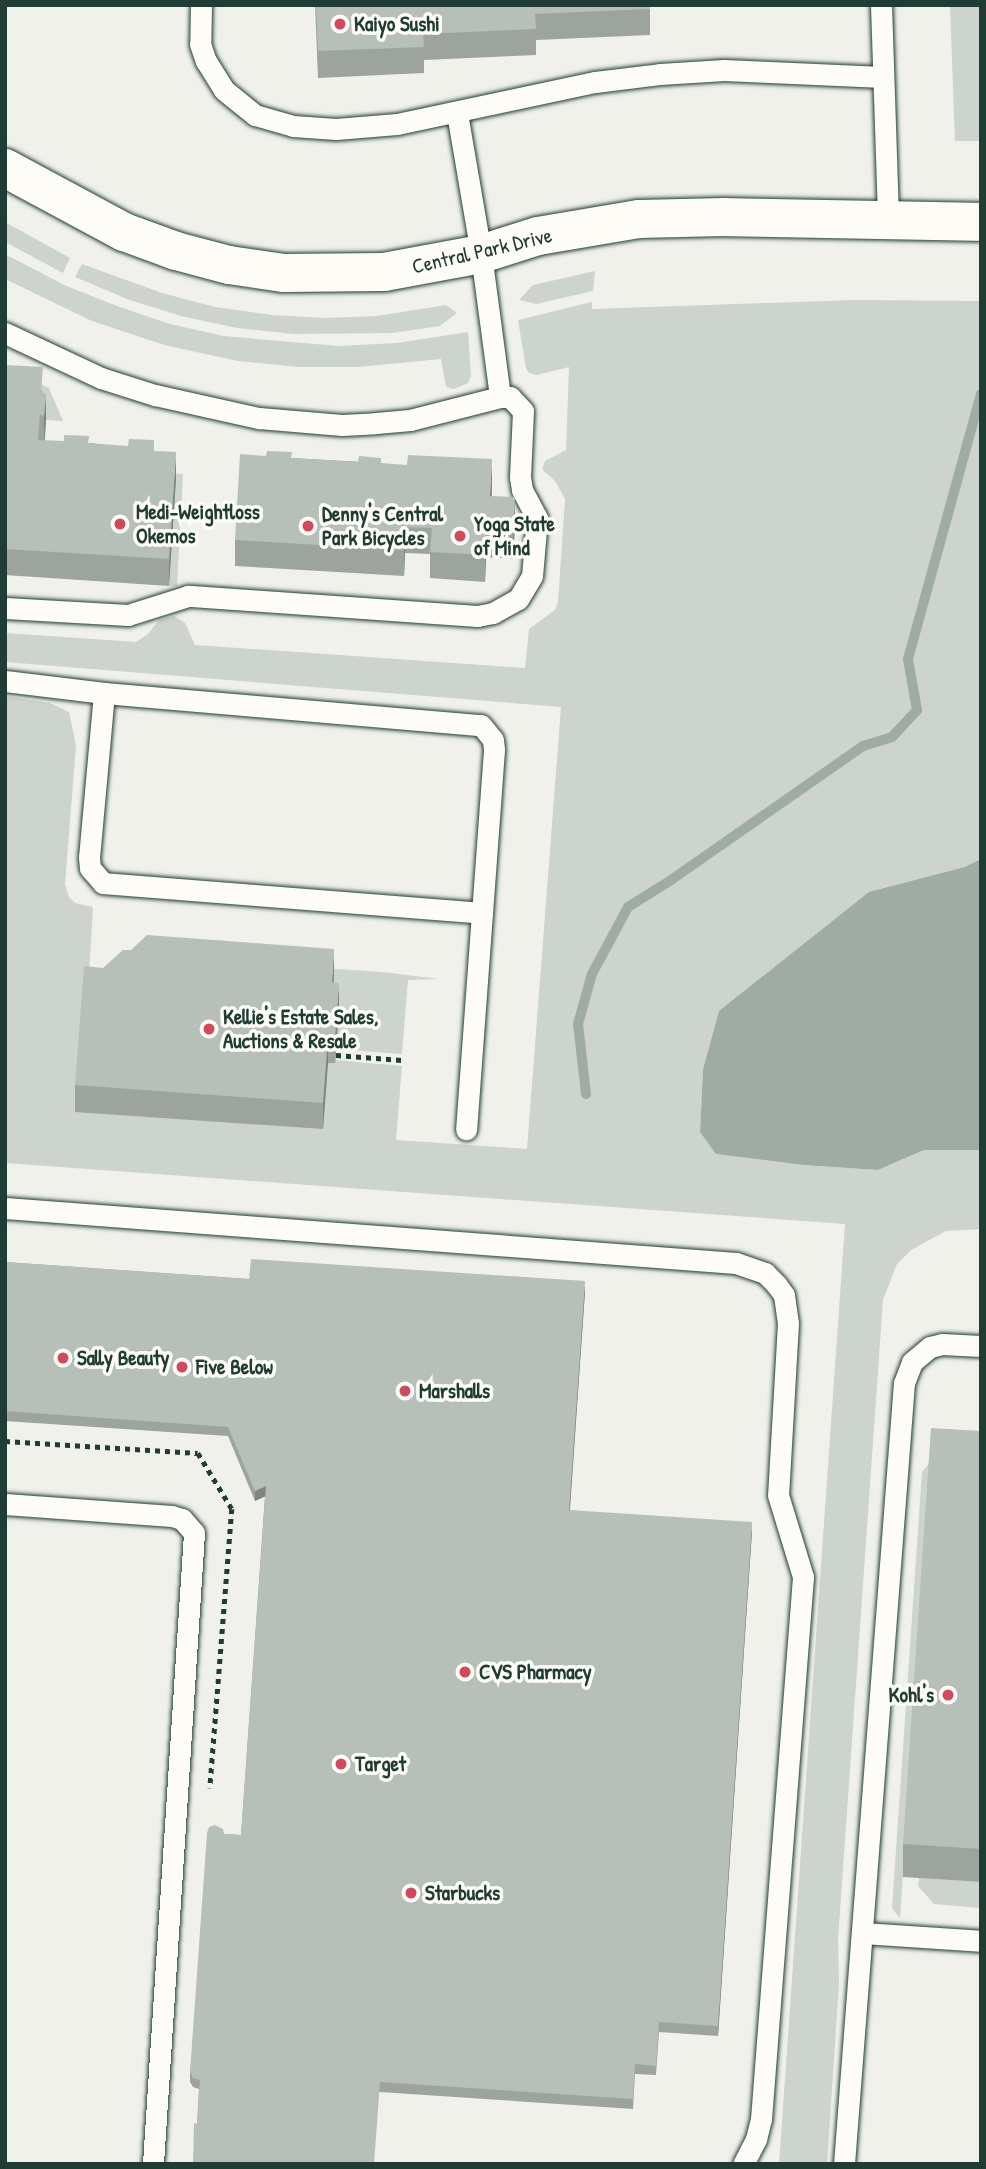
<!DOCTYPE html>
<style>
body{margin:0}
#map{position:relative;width:986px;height:2169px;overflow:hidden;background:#f0f1eb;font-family:"Patrick Hand",sans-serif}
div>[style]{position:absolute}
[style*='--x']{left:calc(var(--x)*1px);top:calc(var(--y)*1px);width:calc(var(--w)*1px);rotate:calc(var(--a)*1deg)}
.green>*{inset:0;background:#cdd3cd}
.water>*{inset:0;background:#9faca4}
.stream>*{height:10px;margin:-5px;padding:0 5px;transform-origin:5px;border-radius:5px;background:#9faca4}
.path>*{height:4.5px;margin-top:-2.25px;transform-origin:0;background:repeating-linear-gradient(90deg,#1f3d34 0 5px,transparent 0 10px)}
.roads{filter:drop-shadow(0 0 2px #1f3d34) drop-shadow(0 0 2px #1f3d34)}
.lane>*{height:21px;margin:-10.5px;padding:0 10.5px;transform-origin:10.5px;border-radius:10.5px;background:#fdfcf7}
.secondary>*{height:38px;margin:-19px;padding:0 19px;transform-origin:19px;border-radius:19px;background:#fdfcf7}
.wall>*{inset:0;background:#9da49e}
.shaded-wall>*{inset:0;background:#7f8681}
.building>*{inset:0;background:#b6bfb8}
.dots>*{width:19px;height:19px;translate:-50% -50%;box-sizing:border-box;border:4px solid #fdfcf7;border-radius:50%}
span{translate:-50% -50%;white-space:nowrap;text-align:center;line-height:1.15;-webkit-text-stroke:7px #fdfcf7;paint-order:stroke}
.poi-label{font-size:21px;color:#1f3d34;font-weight:700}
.left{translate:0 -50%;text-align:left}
.right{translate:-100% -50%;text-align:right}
.street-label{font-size:21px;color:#1f3d34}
.frame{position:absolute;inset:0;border:7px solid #1f3d34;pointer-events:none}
</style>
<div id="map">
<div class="green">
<div style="clip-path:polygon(950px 5px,981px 5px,981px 141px,955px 141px)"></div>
<div style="clip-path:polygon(5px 222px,70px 258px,63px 273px,5px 242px)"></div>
<div style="clip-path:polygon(5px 254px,64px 285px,117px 306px,170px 324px,224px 336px,338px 346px,397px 343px,468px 332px,471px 376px,468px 383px,454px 389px,446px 387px,441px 359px,358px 367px,298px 367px,238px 361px,164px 345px,92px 321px,5px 279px)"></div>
<div style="clip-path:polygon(82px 264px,162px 293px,215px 307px,272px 315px,325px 318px,377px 316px,446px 305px,457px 313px,440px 326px,392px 333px,293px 334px,237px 328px,181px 316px,127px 299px,75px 277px)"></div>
<div style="clip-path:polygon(595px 271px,593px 291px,536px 304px,519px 300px,533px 285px)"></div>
<div style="clip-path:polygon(854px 300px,981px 301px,981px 859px,719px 1011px,703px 1069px,700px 1132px,717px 1154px,803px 1165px,878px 1170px,924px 1150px,981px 1150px,981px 1229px,946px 1231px,911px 1250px,897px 1264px,883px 1300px,838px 1940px,839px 1984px,827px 2164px,779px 2164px,845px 1224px,5px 1163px,5px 696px,50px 703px,69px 712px,76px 746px,65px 884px,69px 897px,75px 903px,93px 907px,88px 993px,328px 1063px,335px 1060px,402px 1066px,396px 1140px,527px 1149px,561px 707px,5px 662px,5px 633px,136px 642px,148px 634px,159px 620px,174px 616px,185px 623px,195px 645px,525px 668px,529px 629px,555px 610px,558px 602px,565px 499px,555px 481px,542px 469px,545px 461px,566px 450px,569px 367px,537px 375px,529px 373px,526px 368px,518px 320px,592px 302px,592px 309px)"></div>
<div style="clip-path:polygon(5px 367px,49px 388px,63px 421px,46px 420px)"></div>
<div style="clip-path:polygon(154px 472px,183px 474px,177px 586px,169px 586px,176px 479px)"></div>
<div style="clip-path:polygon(139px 956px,382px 972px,439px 979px,408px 980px,402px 1054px,336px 1049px,332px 1009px,334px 975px)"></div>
<div style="clip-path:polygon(931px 1461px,900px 1918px,892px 1908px,922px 1472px)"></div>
<div style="clip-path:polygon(919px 1878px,981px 1882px,981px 1908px,934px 1904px,918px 1886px)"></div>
</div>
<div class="water">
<div style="clip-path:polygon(981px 859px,981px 1150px,924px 1150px,878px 1170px,803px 1165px,716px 1154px,700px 1132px,703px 1069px,719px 1011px,869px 892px,965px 867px)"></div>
</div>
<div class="stream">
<div style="--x:586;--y:1094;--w:70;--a:-96.5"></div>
<div style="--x:578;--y:1024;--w:52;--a:-74.4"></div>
<div style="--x:592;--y:974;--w:76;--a:-61.8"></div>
<div style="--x:628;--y:907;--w:51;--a:-32.1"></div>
<div style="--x:671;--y:880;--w:234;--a:-34.9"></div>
<div style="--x:863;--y:746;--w:30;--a:-17"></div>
<div style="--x:892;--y:737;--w:37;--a:-47"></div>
<div style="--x:917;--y:710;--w:52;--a:-100"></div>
<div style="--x:908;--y:659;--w:275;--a:-74.6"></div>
</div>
<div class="path">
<div style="--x:336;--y:1055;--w:66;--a:4.3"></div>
<div style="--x:5;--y:1441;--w:193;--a:3.6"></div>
<div style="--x:198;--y:1453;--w:66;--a:58.7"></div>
<div style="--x:232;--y:1509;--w:280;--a:94.5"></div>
</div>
<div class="roads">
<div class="lane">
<div style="--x:201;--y:5;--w:39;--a:91"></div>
<div style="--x:200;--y:44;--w:18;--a:71"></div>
<div style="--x:206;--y:61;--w:34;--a:58"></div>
<div style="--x:224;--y:90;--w:40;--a:39"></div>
<div style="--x:255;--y:115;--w:40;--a:16"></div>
<div style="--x:293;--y:126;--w:43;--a:4"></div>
<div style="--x:336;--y:129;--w:61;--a:-4.7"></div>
<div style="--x:397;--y:124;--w:202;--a:-12"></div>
<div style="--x:595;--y:82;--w:65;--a:-7"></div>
<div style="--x:660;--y:74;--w:64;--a:-3.6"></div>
<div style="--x:724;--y:70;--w:159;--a:2.5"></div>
<div style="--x:881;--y:5;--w:215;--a:88.1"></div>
<div style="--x:457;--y:113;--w:143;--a:80.3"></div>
<div style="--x:481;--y:254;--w:144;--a:82.4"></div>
<div style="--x:5;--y:333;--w:106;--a:25.1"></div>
<div style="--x:101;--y:378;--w:57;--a:17.5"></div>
<div style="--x:155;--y:395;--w:107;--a:12.5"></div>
<div style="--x:259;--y:418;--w:83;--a:4.8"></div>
<div style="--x:342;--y:425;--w:34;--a:-3"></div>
<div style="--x:376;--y:423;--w:34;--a:-5"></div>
<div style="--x:410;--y:420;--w:93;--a:-14.3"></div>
<div style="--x:500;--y:397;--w:10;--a:0"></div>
<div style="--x:510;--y:397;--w:19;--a:47"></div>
<div style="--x:523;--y:411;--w:66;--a:92.6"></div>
<div style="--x:520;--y:477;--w:13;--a:81"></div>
<div style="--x:522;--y:490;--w:32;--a:62"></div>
<div style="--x:537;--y:518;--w:58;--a:94.9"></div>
<div style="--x:532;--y:576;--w:27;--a:121"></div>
<div style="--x:518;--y:599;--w:29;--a:151"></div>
<div style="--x:493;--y:613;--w:16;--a:169"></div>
<div style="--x:477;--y:616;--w:290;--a:-176"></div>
<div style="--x:188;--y:596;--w:63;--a:162.4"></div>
<div style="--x:128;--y:615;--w:123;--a:-176.7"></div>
<div style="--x:5;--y:681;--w:100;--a:6.9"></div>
<div style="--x:104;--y:693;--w:165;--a:95.2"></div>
<div style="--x:89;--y:857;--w:11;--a:85"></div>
<div style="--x:90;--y:868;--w:20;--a:49"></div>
<div style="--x:103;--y:883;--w:380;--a:4.5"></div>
<div style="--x:482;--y:913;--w:217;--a:94.2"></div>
<div style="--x:104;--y:693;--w:378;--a:4.9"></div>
<div style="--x:481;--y:725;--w:19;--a:51"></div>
<div style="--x:493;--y:740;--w:10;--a:84"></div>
<div style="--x:494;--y:750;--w:163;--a:94.2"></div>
<div style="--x:5;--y:1208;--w:733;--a:4.3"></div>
<div style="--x:736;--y:1263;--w:31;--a:19"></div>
<div style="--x:765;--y:1273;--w:16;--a:45"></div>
<div style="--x:776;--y:1284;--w:14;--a:54"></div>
<div style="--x:784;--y:1295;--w:28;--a:82"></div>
<div style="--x:788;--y:1323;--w:172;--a:93.3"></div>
<div style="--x:778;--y:1495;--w:86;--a:73"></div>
<div style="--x:803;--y:1577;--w:544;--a:94.43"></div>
<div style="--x:761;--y:2119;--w:21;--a:104"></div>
<div style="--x:756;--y:2139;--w:28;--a:117"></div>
<div style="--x:5;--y:1504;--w:167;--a:4.1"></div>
<div style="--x:172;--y:1516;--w:10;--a:17"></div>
<div style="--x:182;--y:1519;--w:18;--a:49"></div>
<div style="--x:194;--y:1533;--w:632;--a:93.72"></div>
<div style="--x:862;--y:1933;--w:119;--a:3.8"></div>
<div style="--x:844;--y:2164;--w:783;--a:-85.61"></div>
<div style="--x:904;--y:1383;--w:22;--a:-69"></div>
<div style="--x:912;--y:1362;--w:23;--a:-40"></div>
<div style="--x:930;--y:1347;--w:12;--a:-14"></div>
<div style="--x:942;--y:1344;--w:39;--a:3"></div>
</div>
<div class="secondary">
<div style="--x:5;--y:168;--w:135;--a:28.3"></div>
<div style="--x:124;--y:232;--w:55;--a:20.1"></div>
<div style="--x:176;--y:251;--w:55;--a:14.8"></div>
<div style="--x:229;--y:265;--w:56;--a:8.3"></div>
<div style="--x:284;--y:273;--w:100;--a:-0.6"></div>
<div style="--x:384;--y:272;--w:99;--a:-10.5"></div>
<div style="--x:481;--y:254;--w:60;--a:-17.5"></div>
<div style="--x:538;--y:236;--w:102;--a:-9.6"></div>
<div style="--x:639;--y:219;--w:85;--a:-1.3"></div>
<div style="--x:724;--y:217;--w:257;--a:1.1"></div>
</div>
</div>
<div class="wall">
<div style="clip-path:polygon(315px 5px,650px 5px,650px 35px,536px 40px,536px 55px,424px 60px,424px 73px,318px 78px)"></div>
<div style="clip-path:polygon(5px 365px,43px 392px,46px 420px,45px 441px,89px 443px,154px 451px,176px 479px,169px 586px,5px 575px)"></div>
<div style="clip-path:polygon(292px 458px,381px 463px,492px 486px,492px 496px,515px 524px,513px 559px,486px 557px,485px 582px,430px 578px,430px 554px,405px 553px,404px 576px,235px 566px,235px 540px)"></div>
<div style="clip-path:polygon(103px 968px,334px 975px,333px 983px,339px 1009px,335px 1063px,328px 1063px,323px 1129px,75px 1112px,75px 1085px)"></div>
<div style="clip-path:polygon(5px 1262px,249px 1279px,585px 1291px,570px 1510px,752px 1531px,718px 2036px,659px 2032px,656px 2075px,635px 2074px,633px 2109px,380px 2092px,197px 2124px,199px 2089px,193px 2087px,190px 2082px,190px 2072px,224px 1834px,241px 1835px,265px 1496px,255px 1501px,228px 1436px,5px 1421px)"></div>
<div style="clip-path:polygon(981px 1431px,981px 1882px,903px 1877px,903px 1844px)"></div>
</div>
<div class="shaded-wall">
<div style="clip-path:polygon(46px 394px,46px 420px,44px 442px,44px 416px)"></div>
<div style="clip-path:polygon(176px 452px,176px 479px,169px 586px,169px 559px)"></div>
<div style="clip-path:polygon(492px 459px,492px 486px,490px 522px,490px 496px)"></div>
<div style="clip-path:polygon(515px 497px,515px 524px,513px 559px,513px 532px)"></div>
<div style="clip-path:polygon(405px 527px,405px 553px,404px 576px,404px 550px)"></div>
<div style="clip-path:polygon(486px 531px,486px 557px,485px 582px,485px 555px)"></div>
<div style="clip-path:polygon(334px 949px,334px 975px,332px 1009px,332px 982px)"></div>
<div style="clip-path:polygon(339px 983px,339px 1009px,335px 1063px,335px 1037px)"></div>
<div style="clip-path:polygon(328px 1036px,328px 1063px,323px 1129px,323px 1103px)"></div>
<div style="clip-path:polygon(585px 1281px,585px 1291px,569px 1519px,569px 1510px)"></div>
<div style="clip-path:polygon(266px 1486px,266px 1496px,255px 1501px,255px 1491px)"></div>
<div style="clip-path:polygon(752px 1522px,752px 1531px,718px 2036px,718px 2026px)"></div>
</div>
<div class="building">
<div style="clip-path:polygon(316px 5px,650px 5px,650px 9px,535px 14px,536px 29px,423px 34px,424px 47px,318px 51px)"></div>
<div style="clip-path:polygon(5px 365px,43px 367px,41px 391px,46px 394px,44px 416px,40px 415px,38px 440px,64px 441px,64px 435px,89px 436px,88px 443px,128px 446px,129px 439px,154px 440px,154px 451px,176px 452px,169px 559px,5px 549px)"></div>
<div style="clip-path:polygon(267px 451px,292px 452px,291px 458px,358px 462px,359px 456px,381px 458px,381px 463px,407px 465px,408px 455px,492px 459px,490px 496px,515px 497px,513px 532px,486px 531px,485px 555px,430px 552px,432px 528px,405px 527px,404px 550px,235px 540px,240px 454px,266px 456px)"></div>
<div style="clip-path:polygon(147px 935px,334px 949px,332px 982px,339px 983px,335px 1037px,328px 1036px,323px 1103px,75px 1085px,84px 966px,103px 968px,123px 950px,131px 950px)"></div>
<div style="clip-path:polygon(251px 1259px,585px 1281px,569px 1510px,752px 1522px,718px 2026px,659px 2022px,656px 2066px,635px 2064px,633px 2099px,380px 2082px,374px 2164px,193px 2164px,194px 2123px,197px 2124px,200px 2080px,193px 2078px,190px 2072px,207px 1833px,209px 1827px,215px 1825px,223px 1829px,224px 1834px,241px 1835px,266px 1486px,255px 1491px,228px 1427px,5px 1411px,5px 1262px,249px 1279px)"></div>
<div style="clip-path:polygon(931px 1428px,981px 1431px,981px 1849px,903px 1844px)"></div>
</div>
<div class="dots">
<div style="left:340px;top:24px;background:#d1495b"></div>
<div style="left:120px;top:524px;background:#d1495b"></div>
<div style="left:308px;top:526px;background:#d1495b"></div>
<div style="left:460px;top:536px;background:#d1495b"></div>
<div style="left:209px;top:1029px;background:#d1495b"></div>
<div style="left:63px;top:1358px;background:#d1495b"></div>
<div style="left:182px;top:1367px;background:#d1495b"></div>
<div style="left:405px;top:1391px;background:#d1495b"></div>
<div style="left:465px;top:1672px;background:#d1495b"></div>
<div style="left:948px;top:1695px;background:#d1495b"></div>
<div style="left:341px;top:1764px;background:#d1495b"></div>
<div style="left:411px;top:1893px;background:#d1495b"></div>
</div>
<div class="poi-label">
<span class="left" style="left:354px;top:24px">Kaiyo Sushi</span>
<span class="left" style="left:136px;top:524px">Medi-Weightloss<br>Okemos</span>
<span class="left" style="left:322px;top:526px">Denny's Central<br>Park Bicycles</span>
<span class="left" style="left:474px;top:536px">Yoga State<br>of Mind</span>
<span class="left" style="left:223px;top:1029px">Kellie's Estate Sales,<br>Auctions &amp; Resale</span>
<span class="left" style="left:77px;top:1358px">Sally Beauty</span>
<span class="left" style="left:196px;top:1367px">Five Below</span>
<span class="left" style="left:419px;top:1391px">Marshalls</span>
<span class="left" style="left:479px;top:1672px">CVS Pharmacy</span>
<span class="right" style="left:934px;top:1695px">Kohl's</span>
<span class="left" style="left:355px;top:1764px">Target</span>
<span class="left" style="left:425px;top:1893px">Starbucks</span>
</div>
<div class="street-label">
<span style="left:482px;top:251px;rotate:-13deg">Central Park Drive</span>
</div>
<div class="frame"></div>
</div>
